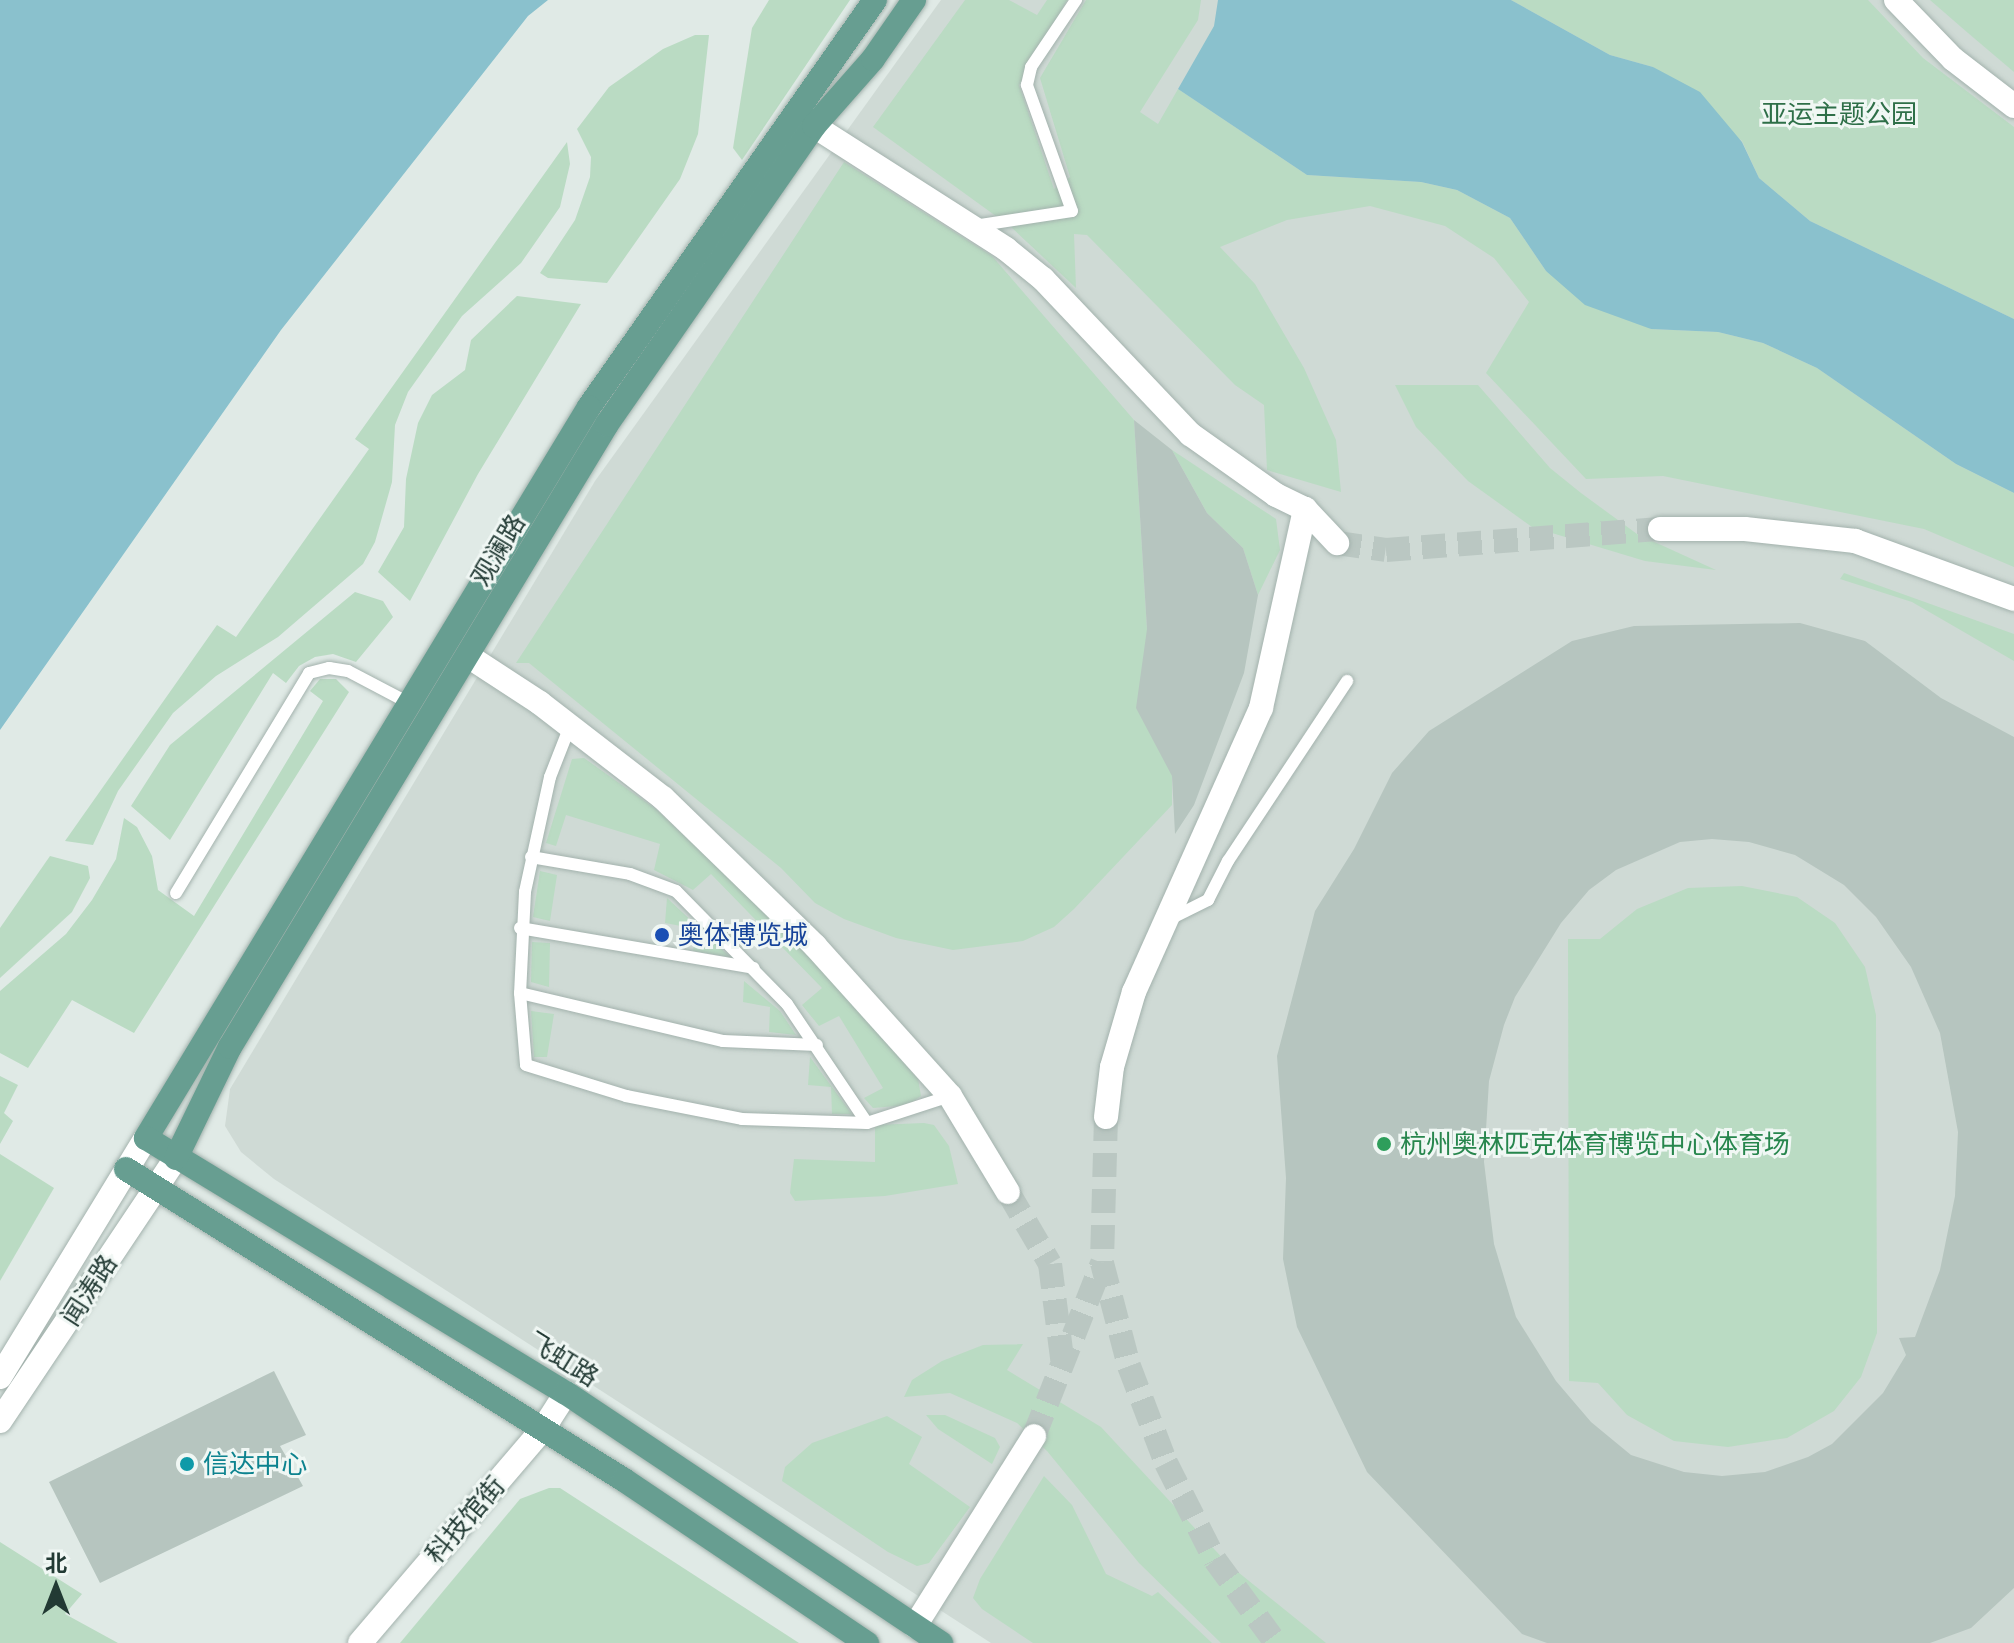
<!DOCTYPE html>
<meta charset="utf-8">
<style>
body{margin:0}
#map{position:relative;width:2014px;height:1643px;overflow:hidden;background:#e0eae6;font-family:"IBM Plex Sans","Noto Sans SC",sans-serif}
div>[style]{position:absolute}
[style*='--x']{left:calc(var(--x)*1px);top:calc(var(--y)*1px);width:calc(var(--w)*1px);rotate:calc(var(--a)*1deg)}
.built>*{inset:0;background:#cfdad5}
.green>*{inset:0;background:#badbc3}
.water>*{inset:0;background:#8ac1cd}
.building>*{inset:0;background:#b6c5bf}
.minor-tunnel>*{height:24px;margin-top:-12px;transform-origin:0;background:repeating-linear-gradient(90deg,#bac7c2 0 24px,transparent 0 36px)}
.roads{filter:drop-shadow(0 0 2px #a3b2ad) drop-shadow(0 0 2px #a3b2ad)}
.service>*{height:12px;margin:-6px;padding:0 6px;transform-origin:6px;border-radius:6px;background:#fff}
.minor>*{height:24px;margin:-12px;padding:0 12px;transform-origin:12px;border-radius:12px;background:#fff}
.secondary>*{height:24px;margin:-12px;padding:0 12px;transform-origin:12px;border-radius:12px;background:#fff}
.primary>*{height:24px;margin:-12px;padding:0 12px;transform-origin:12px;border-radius:12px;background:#679e91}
.dots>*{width:22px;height:22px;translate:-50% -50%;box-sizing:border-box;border:4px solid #f0f7f4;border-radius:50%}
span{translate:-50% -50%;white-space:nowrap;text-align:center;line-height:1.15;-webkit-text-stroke:6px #f0f7f4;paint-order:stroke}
.park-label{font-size:26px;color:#2e6f48}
.street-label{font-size:26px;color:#223a34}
.transit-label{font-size:26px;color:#164399}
.left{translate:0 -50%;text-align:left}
.leisure-label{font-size:26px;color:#27864d}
.culture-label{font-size:26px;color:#0d838f}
.north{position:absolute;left:16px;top:1547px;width:80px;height:80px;-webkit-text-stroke:6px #f0f7f4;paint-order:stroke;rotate:0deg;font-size:22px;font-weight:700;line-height:32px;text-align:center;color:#223a34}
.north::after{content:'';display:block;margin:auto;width:28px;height:36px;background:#223a34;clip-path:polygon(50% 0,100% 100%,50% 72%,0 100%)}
</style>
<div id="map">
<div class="built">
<div style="clip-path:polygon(941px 0,2014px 0,2014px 1643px,991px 1643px,274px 1179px,241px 1152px,225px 1126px,230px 1089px,595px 481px)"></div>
</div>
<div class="green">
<div style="clip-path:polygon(769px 0,850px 0,742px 160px,733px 148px,752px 28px)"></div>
<div style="clip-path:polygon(965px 0,1009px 0,1037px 15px,1047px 0,1067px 0,1019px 85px,1054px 189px,1070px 177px,1040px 78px,1086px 0,1201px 0,1198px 20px,1140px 112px,1158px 124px,1178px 89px,1307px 175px,1421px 182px,1457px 190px,1510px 218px,1546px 271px,1651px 329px,1718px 332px,1763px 343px,1817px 368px,1956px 464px,2014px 493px,2014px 567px,1924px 529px,1663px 476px,1586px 479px,1486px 373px,1529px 302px,1494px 258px,1445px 226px,1370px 206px,1287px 220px,1220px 247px,1255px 284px,1304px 368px,1336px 440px,1341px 492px,1267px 470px,1264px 405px,1235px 385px,1087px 235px,1074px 234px,1076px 288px,1011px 227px,873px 127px)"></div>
<div style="clip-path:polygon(1511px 0,1868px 0,1923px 58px,2014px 127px,2014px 319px,1810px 221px,1759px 178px,1742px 141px,1653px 67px,1610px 55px)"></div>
<div style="clip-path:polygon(1930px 0,2014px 0,2014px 72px,1968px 33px)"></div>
<div style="clip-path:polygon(695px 35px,709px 35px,698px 134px,680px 179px,607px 283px,548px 278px,540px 273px,575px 220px,590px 177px,591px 157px,577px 129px,609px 87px,663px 49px)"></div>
<div style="clip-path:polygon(567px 142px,570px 164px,560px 207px,521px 263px,462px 316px,408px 392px,395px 425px,392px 482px,375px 542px,363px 564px,278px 637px,216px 676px,173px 713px,118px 791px,93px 845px,65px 841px,217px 625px,236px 637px,369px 449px,355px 439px)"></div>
<div style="clip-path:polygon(844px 162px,992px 256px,1134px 420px,1147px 629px,1172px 776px,1172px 805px,1074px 909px,1054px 927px,1023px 941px,953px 950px,896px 938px,844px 919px,815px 903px,781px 868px,529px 663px,516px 663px)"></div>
<div style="clip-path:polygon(517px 296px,581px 304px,478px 474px,410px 601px,378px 572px,404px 527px,406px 479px,418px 423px,432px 395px,465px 370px,471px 340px)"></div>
<div style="clip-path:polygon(1395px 385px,1478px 385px,1550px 468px,1581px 493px,1637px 534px,1716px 570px,1645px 561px,1532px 527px,1468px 481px,1416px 427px)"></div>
<div style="clip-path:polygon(1172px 450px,1276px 519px,1280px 550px,1258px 595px,1243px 548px,1207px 513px)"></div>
<div style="clip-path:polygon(1844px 573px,2014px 634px,2014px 661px,1912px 602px,1840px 579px)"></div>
<div style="clip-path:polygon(355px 592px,383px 601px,393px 617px,356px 662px,333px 654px,315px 657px,299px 666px,286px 683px,273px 673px,170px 840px,131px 806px,170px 745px)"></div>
<div style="clip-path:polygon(320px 679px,336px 679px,349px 692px,134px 1033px,72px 1000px,28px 1068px,0 1053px,0 991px,66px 934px,92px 900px,116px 859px,124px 818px,137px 827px,152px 856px,158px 890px,194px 916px,323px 701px,310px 691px)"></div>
<div style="clip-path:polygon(584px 758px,657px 810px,806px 952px,918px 1079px,921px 1096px,908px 1105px,873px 1108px,864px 1098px,883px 1088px,839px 1016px,819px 1026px,802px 1005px,822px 988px,711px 874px,693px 890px,654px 870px,660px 844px,566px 815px,556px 846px,546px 843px,572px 759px)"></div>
<div style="clip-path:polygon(50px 856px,88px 866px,90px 878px,72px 912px,0 978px,0 928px)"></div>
<div style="clip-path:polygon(540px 871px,557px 875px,550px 921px,533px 917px)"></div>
<div style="clip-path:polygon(1742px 886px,1797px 897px,1835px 923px,1865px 967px,1876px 1015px,1877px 1333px,1861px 1377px,1834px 1411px,1787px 1438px,1728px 1447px,1674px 1441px,1627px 1415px,1598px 1383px,1569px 1381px,1568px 939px,1600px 939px,1637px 909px,1688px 888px)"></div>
<div style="clip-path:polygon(667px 898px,730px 957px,693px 951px,697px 929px,665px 923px)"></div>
<div style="clip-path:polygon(532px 942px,550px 943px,549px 987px,531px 982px)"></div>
<div style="clip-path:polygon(744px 981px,780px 1011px,796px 1035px,769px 1032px,770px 1007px,743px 1002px)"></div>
<div style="clip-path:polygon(531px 1011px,554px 1014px,547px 1057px,534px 1057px)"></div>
<div style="clip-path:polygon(810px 1057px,851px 1113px,851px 1114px,832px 1114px,831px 1087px,808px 1085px)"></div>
<div style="clip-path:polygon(0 1076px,18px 1085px,4px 1113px,13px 1121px,0 1144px)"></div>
<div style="clip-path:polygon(924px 1123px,934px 1125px,949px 1146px,958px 1184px,885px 1196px,795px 1201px,790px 1193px,794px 1159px,875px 1162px,875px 1125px)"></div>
<div style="clip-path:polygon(0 1154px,54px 1188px,0 1281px)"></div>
<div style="clip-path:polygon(1023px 1344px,1007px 1370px,1101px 1427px,1228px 1564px,1326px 1643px,1221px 1643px,1139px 1563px,1047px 1451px,1017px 1423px,950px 1393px,904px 1397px,912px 1380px,942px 1361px,983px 1345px)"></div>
<div style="clip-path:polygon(926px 1415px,945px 1415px,995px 1438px,1000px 1447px,992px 1464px,938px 1429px)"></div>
<div style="clip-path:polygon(887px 1416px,922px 1437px,909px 1464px,970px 1507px,929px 1563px,917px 1566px,888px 1552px,782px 1481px,785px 1467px,812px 1443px)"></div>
<div style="clip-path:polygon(1044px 1476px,1072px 1505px,1106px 1574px,1152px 1596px,1158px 1592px,1212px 1643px,1033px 1643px,982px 1609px,973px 1598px,980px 1579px)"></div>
<div style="clip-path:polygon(549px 1488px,560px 1488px,799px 1643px,400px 1643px,520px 1499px)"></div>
<div style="clip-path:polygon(0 1542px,82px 1594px,65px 1614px,118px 1643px,0 1643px)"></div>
</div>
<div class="water">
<div style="clip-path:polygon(0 0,548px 0,528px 16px,281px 330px,0 730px)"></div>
<div style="clip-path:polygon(1218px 0,1511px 0,1610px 55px,1653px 67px,1700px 92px,1742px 142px,1759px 178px,1810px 221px,2014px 319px,2014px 493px,1956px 464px,1817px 368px,1763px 343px,1718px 332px,1651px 329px,1585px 305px,1546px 271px,1510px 218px,1457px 190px,1421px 182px,1307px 175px,1178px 89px,1214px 26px)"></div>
</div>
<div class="building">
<div style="clip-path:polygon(1134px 420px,1172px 450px,1207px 513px,1243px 548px,1258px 595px,1244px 673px,1194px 805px,1175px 834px,1172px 776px,1136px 708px,1147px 629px)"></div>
<div style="clip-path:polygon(evenodd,1800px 623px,1865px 641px,1941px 698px,2014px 737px,2014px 1588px,1971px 1628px,1930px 1643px,1547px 1643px,1522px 1634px,1367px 1472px,1297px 1327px,1283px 1259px,1286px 1178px,1277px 1056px,1315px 911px,1354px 849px,1392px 773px,1429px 731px,1572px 641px,1634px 626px,1800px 623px,1712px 839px,1749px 842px,1795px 855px,1844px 885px,1876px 917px,1911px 967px,1940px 1033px,1958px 1132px,1955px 1196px,1940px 1270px,1915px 1337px,1899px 1338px,1906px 1355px,1883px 1393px,1832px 1444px,1808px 1457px,1765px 1472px,1722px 1476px,1684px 1472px,1631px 1455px,1591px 1422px,1556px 1381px,1516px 1317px,1494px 1244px,1484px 1162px,1489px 1081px,1504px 1025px,1515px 997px,1561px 923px,1589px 890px,1616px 870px,1680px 842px,1712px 839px)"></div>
<div style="clip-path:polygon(274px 1371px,306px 1435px,280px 1446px,303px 1486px,100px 1583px,49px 1482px)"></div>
</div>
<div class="minor-tunnel">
<div style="--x:1337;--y:543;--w:49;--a:8.1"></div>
<div style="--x:1386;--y:550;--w:275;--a:-4.4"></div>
<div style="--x:1106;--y:1117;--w:146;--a:91.6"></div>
<div style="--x:1102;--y:1263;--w:106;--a:75.3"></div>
<div style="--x:1129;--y:1366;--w:104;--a:69.1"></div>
<div style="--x:1166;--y:1463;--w:109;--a:63.2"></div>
<div style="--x:1215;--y:1560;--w:103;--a:53.7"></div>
<div style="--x:1008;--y:1192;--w:83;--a:59.7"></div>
<div style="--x:1050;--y:1264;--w:103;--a:82.7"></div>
<div style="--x:1034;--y:1436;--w:186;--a:-68.5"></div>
</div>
<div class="roads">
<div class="service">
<div style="--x:974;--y:226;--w:99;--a:-8.7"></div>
<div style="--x:1072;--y:211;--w:134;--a:-109.7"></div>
<div style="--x:1027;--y:85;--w:18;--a:-77"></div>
<div style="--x:1031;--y:67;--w:81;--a:-56.1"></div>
<div style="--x:570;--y:726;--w:55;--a:111.4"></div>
<div style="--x:550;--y:777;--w:118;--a:102.3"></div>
<div style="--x:525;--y:892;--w:101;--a:92.8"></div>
<div style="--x:520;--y:993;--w:72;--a:85.2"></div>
<div style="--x:526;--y:1065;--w:105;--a:17.2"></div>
<div style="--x:626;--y:1096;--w:118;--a:11.2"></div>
<div style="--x:742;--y:1119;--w:125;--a:1.8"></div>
<div style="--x:867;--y:1123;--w:87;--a:-18"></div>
<div style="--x:531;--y:857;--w:100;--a:9.7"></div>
<div style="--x:630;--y:874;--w:49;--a:20.3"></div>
<div style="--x:676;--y:891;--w:158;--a:45.5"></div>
<div style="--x:787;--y:1004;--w:143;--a:56.1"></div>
<div style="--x:176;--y:893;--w:257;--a:-58.8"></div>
<div style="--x:309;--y:673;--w:21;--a:-14"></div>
<div style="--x:329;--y:668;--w:19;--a:9"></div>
<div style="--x:348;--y:671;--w:69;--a:27.7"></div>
<div style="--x:1168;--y:920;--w:45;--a:-26.6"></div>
<div style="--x:1208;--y:900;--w:44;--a:-62.9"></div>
<div style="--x:1228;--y:861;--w:216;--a:-56.5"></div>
<div style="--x:520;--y:928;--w:237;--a:9.7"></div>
<div style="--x:520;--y:993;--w:209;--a:13.3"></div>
<div style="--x:723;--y:1041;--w:94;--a:2.4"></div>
</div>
<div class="minor">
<div style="--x:1896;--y:0;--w:82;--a:46"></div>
<div style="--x:1953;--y:59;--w:77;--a:37.6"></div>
<div style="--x:814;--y:126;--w:228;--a:32.6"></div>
<div style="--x:1006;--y:249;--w:48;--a:39"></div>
<div style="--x:1043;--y:279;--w:214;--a:46.5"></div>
<div style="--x:1190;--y:434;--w:105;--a:35.3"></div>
<div style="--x:1276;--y:495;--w:32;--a:26"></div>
<div style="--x:1305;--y:509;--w:47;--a:46.7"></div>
<div style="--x:1660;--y:529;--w:85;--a:0"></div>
<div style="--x:1745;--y:529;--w:111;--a:6.2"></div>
<div style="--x:1855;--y:541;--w:169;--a:20"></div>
<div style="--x:468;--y:656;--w:86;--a:33.1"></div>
<div style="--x:540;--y:703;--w:155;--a:37.7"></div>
<div style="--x:663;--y:798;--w:212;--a:44.2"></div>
<div style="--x:815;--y:946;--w:202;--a:48"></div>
<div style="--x:950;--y:1096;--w:112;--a:58.9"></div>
<div style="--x:1106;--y:1117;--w:50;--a:-83.2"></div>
<div style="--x:1112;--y:1067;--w:78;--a:-73.7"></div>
<div style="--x:1134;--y:992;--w:311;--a:-65.9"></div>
<div style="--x:1261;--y:708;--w:204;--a:-77.5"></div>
<div style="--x:915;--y:1626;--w:224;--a:-57.9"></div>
<div style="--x:360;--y:1643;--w:282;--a:-49.5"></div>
<div style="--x:543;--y:1429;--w:43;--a:-57.4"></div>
</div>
<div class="secondary">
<div style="--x:0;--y:1377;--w:280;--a:-58.6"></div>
<div style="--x:0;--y:1421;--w:316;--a:-56.2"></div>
</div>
<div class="primary">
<div style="--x:875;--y:0;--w:497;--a:125.1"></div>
<div style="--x:589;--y:407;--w:855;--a:121.22"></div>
<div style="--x:146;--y:1138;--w:491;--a:31.3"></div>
<div style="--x:566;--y:1393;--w:451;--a:33.7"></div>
<div style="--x:176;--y:1158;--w:123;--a:-64.1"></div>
<div style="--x:230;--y:1047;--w:728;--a:-58.82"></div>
<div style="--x:607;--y:424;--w:363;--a:-55.2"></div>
<div style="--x:814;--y:126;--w:89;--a:-48.6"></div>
<div style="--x:873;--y:59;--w:72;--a:-55.2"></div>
<div style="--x:126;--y:1169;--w:587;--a:31.98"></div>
<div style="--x:624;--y:1480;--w:293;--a:33.9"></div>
</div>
</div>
<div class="dots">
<div style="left:662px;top:935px;background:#1a4fb4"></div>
<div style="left:1384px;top:1144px;background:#2e9e5b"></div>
<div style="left:187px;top:1464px;background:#0f9aa8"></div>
</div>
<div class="park-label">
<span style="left:1839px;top:114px">亚运主题公园</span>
</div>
<div class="street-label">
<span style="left:498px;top:550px;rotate:-59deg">观澜路</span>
<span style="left:89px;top:1290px;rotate:-57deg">闻涛路</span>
<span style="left:563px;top:1359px;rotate:32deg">飞虹路</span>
<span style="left:465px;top:1520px;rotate:-49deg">科技馆街</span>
</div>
<div class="transit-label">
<span class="left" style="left:678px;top:935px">奥体博览城</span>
</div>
<div class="leisure-label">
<span class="left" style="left:1400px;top:1144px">杭州奥林匹克体育博览中心体育场</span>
</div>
<div class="culture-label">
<span class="left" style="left:203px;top:1464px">信达中心</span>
</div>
<div class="north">北</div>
</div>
